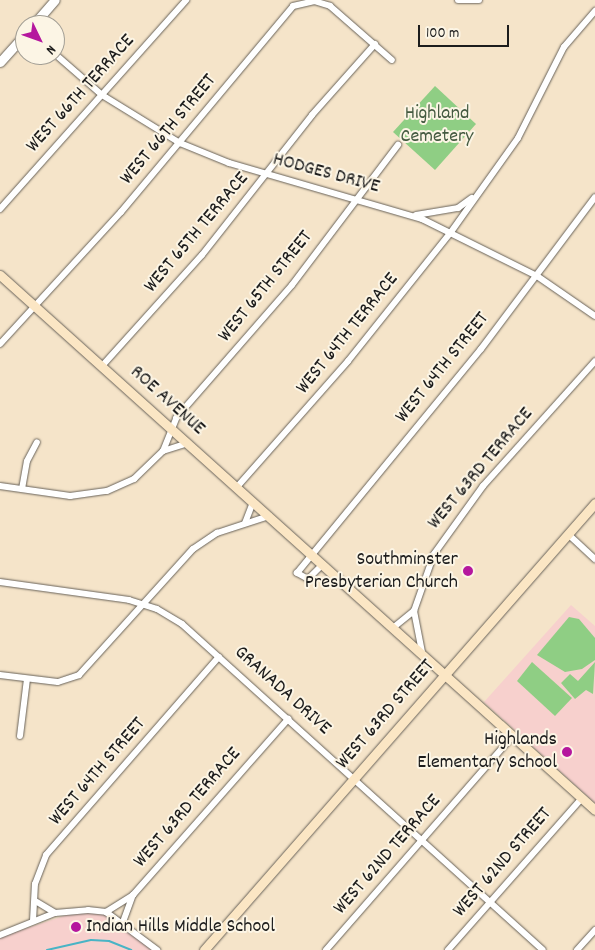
<!DOCTYPE html>
<style>
body{margin:0}
#map{position:relative;width:595px;height:950px;overflow:hidden;background:#f5e4c9;font-family:Dekko,sans-serif}
div>[style]{position:absolute}
[style*='--x']{left:calc(var(--x)*1px);top:calc(var(--y)*1px);width:calc(var(--w)*1px);rotate:calc(var(--a)*1deg)}
.built>*{inset:0;background:#f7d0cd}
.green>*{inset:0;background:#8fce84}
.stream>*{height:2px;margin:-1px;padding:0 1px;transform-origin:1px;border-radius:1px;background:#48b4c5}
.roads{filter:drop-shadow(0 0 1px #686259) drop-shadow(0 0 1px #686259)}
.minor>*{height:6px;margin:-3px;padding:0 3px;transform-origin:3px;border-radius:3px;background:#fff}
.tertiary>*{height:9px;margin:-4.5px;padding:0 4.5px;transform-origin:4.5px;border-radius:4.5px;background:#fff}
.secondary>*{height:9px;margin:-4.5px;padding:0 4.5px;transform-origin:4.5px;border-radius:4.5px;background:#fbe6c4}
.dots>*{width:14px;height:14px;translate:-50% -50%;box-sizing:border-box;border:2px solid #fcf5e5;border-radius:50%}
span{translate:-50% -50%;white-space:nowrap;text-align:center;line-height:1.15;-webkit-text-stroke:4px #fcf5e5;paint-order:stroke}
.street-label{font-size:20px;color:#1c1c1c}
.park-label{font-size:20px;color:#445a40}
.poi-label{font-size:20px;color:#1c1c1c}
.right{translate:-100% -50%;text-align:right}
.left{translate:0 -50%;text-align:left}
.north{position:absolute;left:15px;top:15px;width:50px;height:50px;box-sizing:border-box;background:#fcf5e5;border:1px solid #a29e95;border-radius:50%;rotate:132deg;font-size:14px;font-weight:700;line-height:20px;text-align:center;color:#1c1c1c}
.north::after{content:'';display:block;margin:auto;width:18px;height:22px;background:#b5179e;clip-path:polygon(50% 0,100% 100%,50% 72%,0 100%)}
.scale{position:absolute;left:418px;top:25px;width:91px;height:22px;box-sizing:border-box;border:2px solid #1c1c1c;border-top:0;padding-left:6px;font-size:15px;line-height:18px;white-space:nowrap;color:#1c1c1c;-webkit-text-stroke:4px #fcf5e5;paint-order:stroke}
</style>
<div id="map">
<div class="built">
<div style="clip-path:polygon(571px 605px,595px 626px,595px 803px,484px 702px)"></div>
<div style="clip-path:polygon(76px 912px,104px 914px,119px 922px,153px 950px,0 950px,0 937px)"></div>
</div>
<div class="green">
<div style="clip-path:polygon(435px 86px,476px 124px,435px 170px,393px 132px)"></div>
<div style="clip-path:polygon(569px 617px,579px 619px,595px 638px,595px 660px,582px 669px,565px 672px,537px 655px)"></div>
<div style="clip-path:polygon(532px 662px,572px 698px,555px 716px,517px 681px)"></div>
<div style="clip-path:polygon(595px 662px,593px 694px,586px 690px,575px 699px,561px 683px,570px 674px,578px 681px)"></div>
</div>
<div class="stream">
<div style="--x:47;--y:950;--w:45;--a:-12.8"></div>
<div style="--x:91;--y:940;--w:18;--a:3"></div>
<div style="--x:109;--y:941;--w:24;--a:22"></div>
</div>
<div class="roads">
<div class="minor">
<div style="--x:458;--y:0;--w:21;--a:0"></div>
<div style="--x:55;--y:54;--w:62;--a:41.1"></div>
<div style="--x:102;--y:95;--w:92;--a:31.6"></div>
<div style="--x:180;--y:143;--w:53;--a:22.2"></div>
<div style="--x:229;--y:163;--w:201;--a:16.2"></div>
<div style="--x:422;--y:219;--w:128;--a:26.4"></div>
<div style="--x:537;--y:276;--w:70;--a:34.6"></div>
<div style="--x:0;--y:209;--w:280;--a:-48.3"></div>
<div style="--x:416;--y:215;--w:43;--a:-9.5"></div>
<div style="--x:458;--y:208;--w:17;--a:-36"></div>
<div style="--x:0;--y:344;--w:179;--a:-47.5"></div>
<div style="--x:121;--y:212;--w:268;--a:-50.1"></div>
<div style="--x:293;--y:6;--w:22;--a:-13"></div>
<div style="--x:314;--y:1;--w:17;--a:17"></div>
<div style="--x:330;--y:6;--w:82;--a:41.1"></div>
<div style="--x:102;--y:366;--w:149;--a:-48"></div>
<div style="--x:202;--y:255;--w:178;--a:-51.8"></div>
<div style="--x:312;--y:115;--w:95;--a:-48.4"></div>
<div style="--x:163;--y:451;--w:35;--a:-68"></div>
<div style="--x:176;--y:418;--w:176;--a:-48.9"></div>
<div style="--x:292;--y:285;--w:176;--a:-52.9"></div>
<div style="--x:0;--y:486;--w:71;--a:8.1"></div>
<div style="--x:70;--y:496;--w:37;--a:-8"></div>
<div style="--x:107;--y:491;--w:30;--a:-24"></div>
<div style="--x:134;--y:479;--w:40;--a:-44"></div>
<div style="--x:163;--y:451;--w:25;--a:-18"></div>
<div style="--x:237;--y:487;--w:168;--a:-48.6"></div>
<div style="--x:348;--y:361;--w:165;--a:-51.4"></div>
<div style="--x:451;--y:232;--w:115;--a:-54.5"></div>
<div style="--x:518;--y:138;--w:102;--a:-63.2"></div>
<div style="--x:564;--y:47;--w:48;--a:-49.3"></div>
<div style="--x:22;--y:489;--w:28;--a:-80"></div>
<div style="--x:27;--y:461;--w:21;--a:-62"></div>
<div style="--x:245;--y:523;--w:22;--a:-69"></div>
<div style="--x:568;--y:534;--w:37;--a:43"></div>
<div style="--x:323;--y:564;--w:21;--a:135"></div>
<div style="--x:308;--y:579;--w:13;--a:-151"></div>
<div style="--x:297;--y:573;--w:290;--a:-50.6"></div>
<div style="--x:481;--y:349;--w:190;--a:-53.1"></div>
<div style="--x:0;--y:582;--w:130;--a:7.9"></div>
<div style="--x:129;--y:600;--w:29;--a:18"></div>
<div style="--x:157;--y:609;--w:29;--a:31"></div>
<div style="--x:182;--y:624;--w:486;--a:42.1"></div>
<div style="--x:394;--y:627;--w:26;--a:-39"></div>
<div style="--x:422;--y:652;--w:42;--a:-101"></div>
<div style="--x:414;--y:611;--w:60;--a:-70.7"></div>
<div style="--x:434;--y:554;--w:84;--a:-54.2"></div>
<div style="--x:483;--y:486;--w:168;--a:-48.1"></div>
<div style="--x:0;--y:675;--w:58;--a:6.9"></div>
<div style="--x:58;--y:682;--w:22;--a:-18"></div>
<div style="--x:79;--y:675;--w:170;--a:-47.9"></div>
<div style="--x:193;--y:549;--w:29;--a:-34"></div>
<div style="--x:217;--y:533;--w:55;--a:-18.1"></div>
<div style="--x:20;--y:736;--w:57;--a:-83"></div>
<div style="--x:37;--y:902;--w:21;--a:31"></div>
<div style="--x:106;--y:912;--w:32;--a:-32"></div>
<div style="--x:133;--y:895;--w:235;--a:-48.6"></div>
<div style="--x:33;--y:921;--w:37;--a:-87"></div>
<div style="--x:35;--y:884;--w:31;--a:-69"></div>
<div style="--x:46;--y:855;--w:263;--a:-48.9"></div>
<div style="--x:123;--y:922;--w:29;--a:-70"></div>
<div style="--x:0;--y:935;--w:59;--a:-21.8"></div>
<div style="--x:55;--y:913;--w:33;--a:-5"></div>
<div style="--x:88;--y:910;--w:18;--a:6"></div>
<div style="--x:106;--y:912;--w:64;--a:36.7"></div>
<div style="--x:326;--y:950;--w:284;--a:-48.9"></div>
<div style="--x:448;--y:950;--w:203;--a:-48.6"></div>
<div style="--x:577;--y:950;--w:27;--a:-48"></div>
</div>
<div class="tertiary">
<div style="--x:33;--y:25;--w:33;--a:-49"></div>
<div style="--x:0;--y:62;--w:38;--a:-48"></div>
</div>
<div class="secondary">
<div style="--x:0;--y:275;--w:800;--a:41.96"></div>
<div style="--x:204;--y:950;--w:594;--a:-48.82"></div>
</div>
</div>
<div class="dots">
<div style="left:468px;top:571px;background:#b5179e"></div>
<div style="left:567px;top:752px;background:#b5179e"></div>
<div style="left:76px;top:927px;background:#b5179e"></div>
</div>
<div class="street-label">
<span style="left:81px;top:94px;rotate:-48deg">WEST 66TH TERRACE</span>
<span style="left:169px;top:130px;rotate:-50deg">WEST 66TH STREET</span>
<span style="left:326px;top:174px;rotate:15deg">HODGES DRIVE</span>
<span style="left:197px;top:233px;rotate:-50deg">WEST 65TH TERRACE</span>
<span style="left:266px;top:287px;rotate:-51deg">WEST 65TH STREET</span>
<span style="left:348px;top:334px;rotate:-51deg">WEST 64TH TERRACE</span>
<span style="left:443px;top:368px;rotate:-51deg">WEST 64TH STREET</span>
<span style="left:167px;top:401px;rotate:42deg">ROE AVENUE</span>
<span style="left:481px;top:469px;rotate:-50deg">WEST 63RD TERRACE</span>
<span style="left:282px;top:691px;rotate:42deg">GRANADA DRIVE</span>
<span style="left:386px;top:715px;rotate:-49deg">WEST 63RD STREET</span>
<span style="left:98px;top:772px;rotate:-49deg">WEST 64TH STREET</span>
<span style="left:188px;top:808px;rotate:-49deg">WEST 63RD TERRACE</span>
<span style="left:388px;top:855px;rotate:-49deg">WEST 62ND TERRACE</span>
<span style="left:503px;top:863px;rotate:-49deg">WEST 62ND STREET</span>
</div>
<div class="park-label">
<span style="left:437px;top:126px">Highland<br>Cemetery</span>
</div>
<div class="poi-label">
<span class="right" style="left:458px;top:572px">Southminster<br>Presbyterian Church</span>
<span class="right" style="left:557px;top:752px">Highlands<br>Elementary School</span>
<span class="left" style="left:86px;top:927px">Indian Hills Middle School</span>
</div>
<div class="north">N</div>
<div class="scale">100 m</div>
</div>
